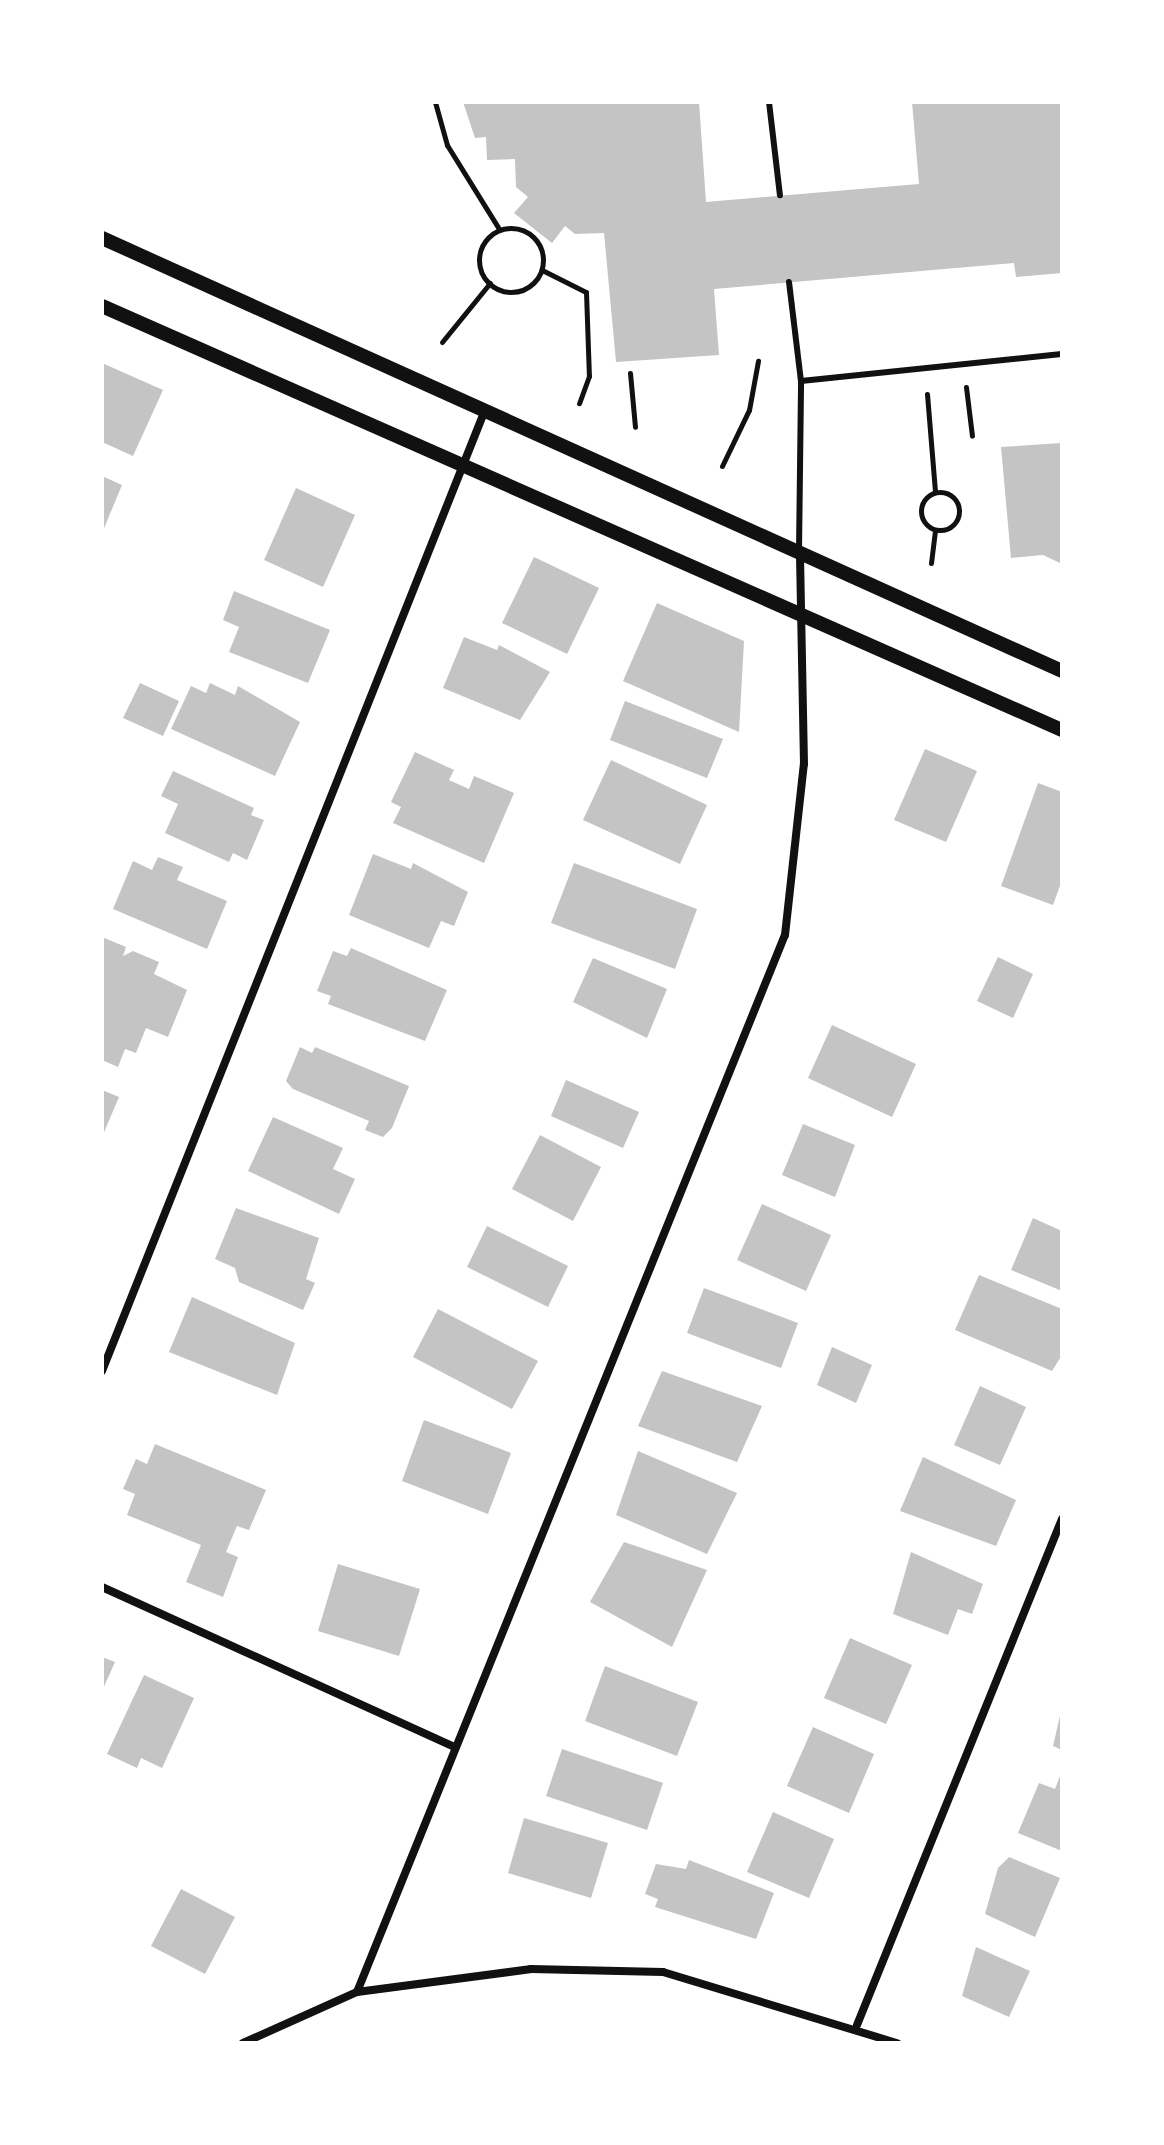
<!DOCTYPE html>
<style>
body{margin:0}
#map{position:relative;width:1164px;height:2145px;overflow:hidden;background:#fff;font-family:"PT Sans Narrow",sans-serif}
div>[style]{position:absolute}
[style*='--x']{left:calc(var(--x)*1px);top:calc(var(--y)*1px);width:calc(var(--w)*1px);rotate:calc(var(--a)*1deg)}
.building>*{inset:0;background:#c4c4c4}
.path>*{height:5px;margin:-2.5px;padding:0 2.5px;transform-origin:2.5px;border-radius:2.5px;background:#111}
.path>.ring{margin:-2.5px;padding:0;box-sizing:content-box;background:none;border:5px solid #111;border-radius:50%}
.service>*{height:6px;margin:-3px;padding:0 3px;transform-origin:3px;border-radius:3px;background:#111}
.minor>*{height:8px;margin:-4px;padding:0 4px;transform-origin:4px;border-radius:4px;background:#111}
.tertiary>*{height:14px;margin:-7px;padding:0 7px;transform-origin:7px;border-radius:7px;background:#111}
span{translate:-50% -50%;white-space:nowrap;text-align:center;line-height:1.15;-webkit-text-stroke:6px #fff;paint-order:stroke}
.frame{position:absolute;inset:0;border:104px solid #fff;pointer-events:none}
</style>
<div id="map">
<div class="building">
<div style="clip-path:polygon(463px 102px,699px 102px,706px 202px,919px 184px,912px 102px,1062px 102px,1062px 273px,1016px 277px,1014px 263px,714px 289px,719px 355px,616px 362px,604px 233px,575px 234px,565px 226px,552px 243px,514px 213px,528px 197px,516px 187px,515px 159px,487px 160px,486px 137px,475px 138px)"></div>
<div style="clip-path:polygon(102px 363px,163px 390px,133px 456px,102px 442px)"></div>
<div style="clip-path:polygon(1062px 443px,1062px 564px,1043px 555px,1011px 558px,1001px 447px)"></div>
<div style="clip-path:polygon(102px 476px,122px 485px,102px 533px)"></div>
<div style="clip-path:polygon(296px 488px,355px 515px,323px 587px,264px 560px)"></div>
<div style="clip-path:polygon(534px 557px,599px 588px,567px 654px,502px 623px)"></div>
<div style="clip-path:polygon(234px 591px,330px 630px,308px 683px,229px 652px,239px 627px,223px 620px)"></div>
<div style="clip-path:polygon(657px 603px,744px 641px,739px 732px,623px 681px)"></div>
<div style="clip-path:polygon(464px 637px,497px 650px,499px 645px,550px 672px,520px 720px,443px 688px)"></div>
<div style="clip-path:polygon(140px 683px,179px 701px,163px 736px,123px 718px)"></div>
<div style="clip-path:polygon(210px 683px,235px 695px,238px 686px,300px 722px,275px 776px,171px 729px,191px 686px,206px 693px)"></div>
<div style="clip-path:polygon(625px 701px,723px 739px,707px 778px,610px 740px)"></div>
<div style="clip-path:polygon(925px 749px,977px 771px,946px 842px,894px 820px)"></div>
<div style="clip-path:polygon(415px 752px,454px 770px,449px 780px,469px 789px,474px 776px,514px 793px,484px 863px,393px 823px,401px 807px,391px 802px)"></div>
<div style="clip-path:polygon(611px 760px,707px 805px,680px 864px,583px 820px)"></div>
<div style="clip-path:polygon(173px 771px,254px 808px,251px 815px,264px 820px,247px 860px,233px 853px,229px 862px,165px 833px,178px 804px,161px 796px)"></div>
<div style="clip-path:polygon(1038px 783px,1062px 792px,1062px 880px,1053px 905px,1001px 886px)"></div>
<div style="clip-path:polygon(373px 854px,411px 869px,413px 863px,468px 892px,454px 926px,441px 921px,429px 948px,349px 915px)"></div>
<div style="clip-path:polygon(158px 857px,183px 867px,177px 880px,227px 901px,207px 949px,113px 909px,133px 861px,152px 870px)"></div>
<div style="clip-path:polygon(574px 863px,697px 909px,675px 969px,551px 923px)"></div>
<div style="clip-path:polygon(102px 937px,126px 947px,123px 956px,133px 951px,159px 962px,154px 974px,187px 990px,168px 1037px,146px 1028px,136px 1053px,125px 1049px,118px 1067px,102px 1060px)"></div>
<div style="clip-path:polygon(351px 948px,447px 990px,425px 1041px,328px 1004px,331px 996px,317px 991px,333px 951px,347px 956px)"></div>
<div style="clip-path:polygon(998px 957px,1033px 974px,1013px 1018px,977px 1001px)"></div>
<div style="clip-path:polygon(593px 958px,667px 989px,647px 1038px,573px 1002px)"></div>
<div style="clip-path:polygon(832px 1025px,916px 1064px,892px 1117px,808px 1078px)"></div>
<div style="clip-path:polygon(300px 1047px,312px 1053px,315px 1047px,409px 1086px,392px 1128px,383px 1137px,365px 1130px,369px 1121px,293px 1089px,286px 1081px)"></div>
<div style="clip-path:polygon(566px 1080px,639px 1112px,623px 1148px,551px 1116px)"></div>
<div style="clip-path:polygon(102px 1090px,119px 1097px,102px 1137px)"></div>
<div style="clip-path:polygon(273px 1117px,343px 1148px,333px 1169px,355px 1179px,339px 1214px,248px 1171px)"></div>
<div style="clip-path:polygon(803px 1124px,855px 1145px,835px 1197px,782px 1175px)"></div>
<div style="clip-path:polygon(540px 1135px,601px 1167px,573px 1221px,512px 1189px)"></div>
<div style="clip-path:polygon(762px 1204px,831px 1235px,806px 1291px,737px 1260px)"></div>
<div style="clip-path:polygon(236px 1208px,319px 1238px,306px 1279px,315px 1283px,303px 1310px,239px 1282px,235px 1268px,215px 1259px)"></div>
<div style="clip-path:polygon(1033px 1218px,1062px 1231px,1062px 1291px,1011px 1270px)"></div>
<div style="clip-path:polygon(487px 1226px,568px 1266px,548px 1307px,467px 1267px)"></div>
<div style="clip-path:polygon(979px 1275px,1062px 1309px,1062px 1355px,1052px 1371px,955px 1330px)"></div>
<div style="clip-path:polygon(704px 1288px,798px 1323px,781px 1368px,687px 1333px)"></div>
<div style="clip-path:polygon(192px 1297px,295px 1343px,277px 1395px,169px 1352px)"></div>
<div style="clip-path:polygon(438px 1309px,538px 1361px,512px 1409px,413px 1357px)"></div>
<div style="clip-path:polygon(832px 1347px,872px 1365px,856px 1403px,817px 1385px)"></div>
<div style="clip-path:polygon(662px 1371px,762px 1406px,737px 1462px,638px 1426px)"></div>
<div style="clip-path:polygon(980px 1386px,1026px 1407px,1000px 1465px,954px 1445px)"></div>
<div style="clip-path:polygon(424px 1420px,511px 1453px,488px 1514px,402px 1481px)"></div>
<div style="clip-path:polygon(155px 1444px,266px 1490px,249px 1530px,237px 1526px,226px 1552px,238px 1557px,223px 1597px,186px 1582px,201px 1545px,127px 1515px,135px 1494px,123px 1489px,136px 1459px,147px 1464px)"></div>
<div style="clip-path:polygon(638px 1451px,737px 1493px,707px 1554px,616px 1515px)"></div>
<div style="clip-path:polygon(923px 1457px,1016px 1500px,996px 1546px,900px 1511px)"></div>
<div style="clip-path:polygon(624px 1542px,707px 1570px,672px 1647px,590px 1602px)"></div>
<div style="clip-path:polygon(911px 1552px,983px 1584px,972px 1614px,958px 1609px,948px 1635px,893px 1614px)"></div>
<div style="clip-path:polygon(338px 1564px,420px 1589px,399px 1656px,318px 1631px)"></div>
<div style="clip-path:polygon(850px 1638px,912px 1665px,886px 1724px,824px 1698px)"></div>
<div style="clip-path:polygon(102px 1657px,115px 1662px,102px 1691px)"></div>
<div style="clip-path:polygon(605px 1666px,698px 1702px,677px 1756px,585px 1721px)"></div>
<div style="clip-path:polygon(144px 1675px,194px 1698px,162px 1768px,141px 1758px,137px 1768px,107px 1754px)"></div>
<div style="clip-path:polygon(1062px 1707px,1062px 1750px,1053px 1746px)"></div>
<div style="clip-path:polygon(813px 1727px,874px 1754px,849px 1813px,787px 1786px)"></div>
<div style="clip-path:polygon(562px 1749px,663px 1783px,647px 1830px,546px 1796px)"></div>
<div style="clip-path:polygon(1062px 1771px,1062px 1851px,1018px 1833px,1039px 1783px,1055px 1789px)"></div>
<div style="clip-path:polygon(773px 1812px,834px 1839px,809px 1898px,747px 1872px)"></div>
<div style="clip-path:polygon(524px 1818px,608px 1843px,591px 1898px,508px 1873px)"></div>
<div style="clip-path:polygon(1009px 1857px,1060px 1878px,1035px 1937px,985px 1914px,998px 1868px)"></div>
<div style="clip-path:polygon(689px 1860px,774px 1893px,756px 1939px,655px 1907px,658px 1899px,645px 1894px,656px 1864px,686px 1869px)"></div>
<div style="clip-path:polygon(181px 1889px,235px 1917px,205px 1974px,151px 1946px)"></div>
<div style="clip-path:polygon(976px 1947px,1030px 1971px,1009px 2017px,962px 1996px)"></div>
</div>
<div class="path">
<div style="--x:435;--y:102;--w:45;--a:74.4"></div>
<div style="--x:447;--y:145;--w:99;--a:58.2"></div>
<div class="ring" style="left:479px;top:228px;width:59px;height:59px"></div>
<div style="--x:542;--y:270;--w:49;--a:26.6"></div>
<div style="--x:586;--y:292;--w:84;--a:88"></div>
<div style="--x:589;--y:376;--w:29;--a:110"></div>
<div style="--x:442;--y:342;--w:76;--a:-50.9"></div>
<div style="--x:630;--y:373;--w:54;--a:84.7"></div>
<div style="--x:966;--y:387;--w:49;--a:83"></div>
<div style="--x:927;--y:394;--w:98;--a:85.3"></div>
<div style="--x:722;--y:466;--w:62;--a:-64.3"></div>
<div style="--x:749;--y:410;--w:50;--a:-79.6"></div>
<div class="ring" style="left:921px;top:492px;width:33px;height:33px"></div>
<div style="--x:931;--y:563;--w:33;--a:-83"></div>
</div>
<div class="service">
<div style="--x:769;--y:102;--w:94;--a:83.3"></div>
<div style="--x:789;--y:282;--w:100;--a:83.1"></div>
<div style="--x:799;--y:551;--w:170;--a:-89.3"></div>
<div style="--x:801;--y:381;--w:262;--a:-5.9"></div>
</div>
<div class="minor">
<div style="--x:102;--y:1371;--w:1035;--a:-68.27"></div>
<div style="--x:102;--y:1587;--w:388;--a:24.4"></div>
<div style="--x:357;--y:1992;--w:1140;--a:-67.96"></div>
<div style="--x:785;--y:935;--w:172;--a:-83.7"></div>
<div style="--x:804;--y:764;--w:211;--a:-91.1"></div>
<div style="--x:857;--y:2025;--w:546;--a:-67.95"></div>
<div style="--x:243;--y:2043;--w:125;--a:-24.1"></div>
<div style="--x:357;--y:1992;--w:176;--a:-7.5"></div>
<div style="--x:531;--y:1969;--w:132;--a:1.3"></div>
<div style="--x:663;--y:1972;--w:245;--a:16.9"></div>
</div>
<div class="tertiary">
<div style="--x:102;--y:238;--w:1053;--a:24.28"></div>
<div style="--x:102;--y:306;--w:1049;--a:23.83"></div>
</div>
<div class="frame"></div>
</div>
